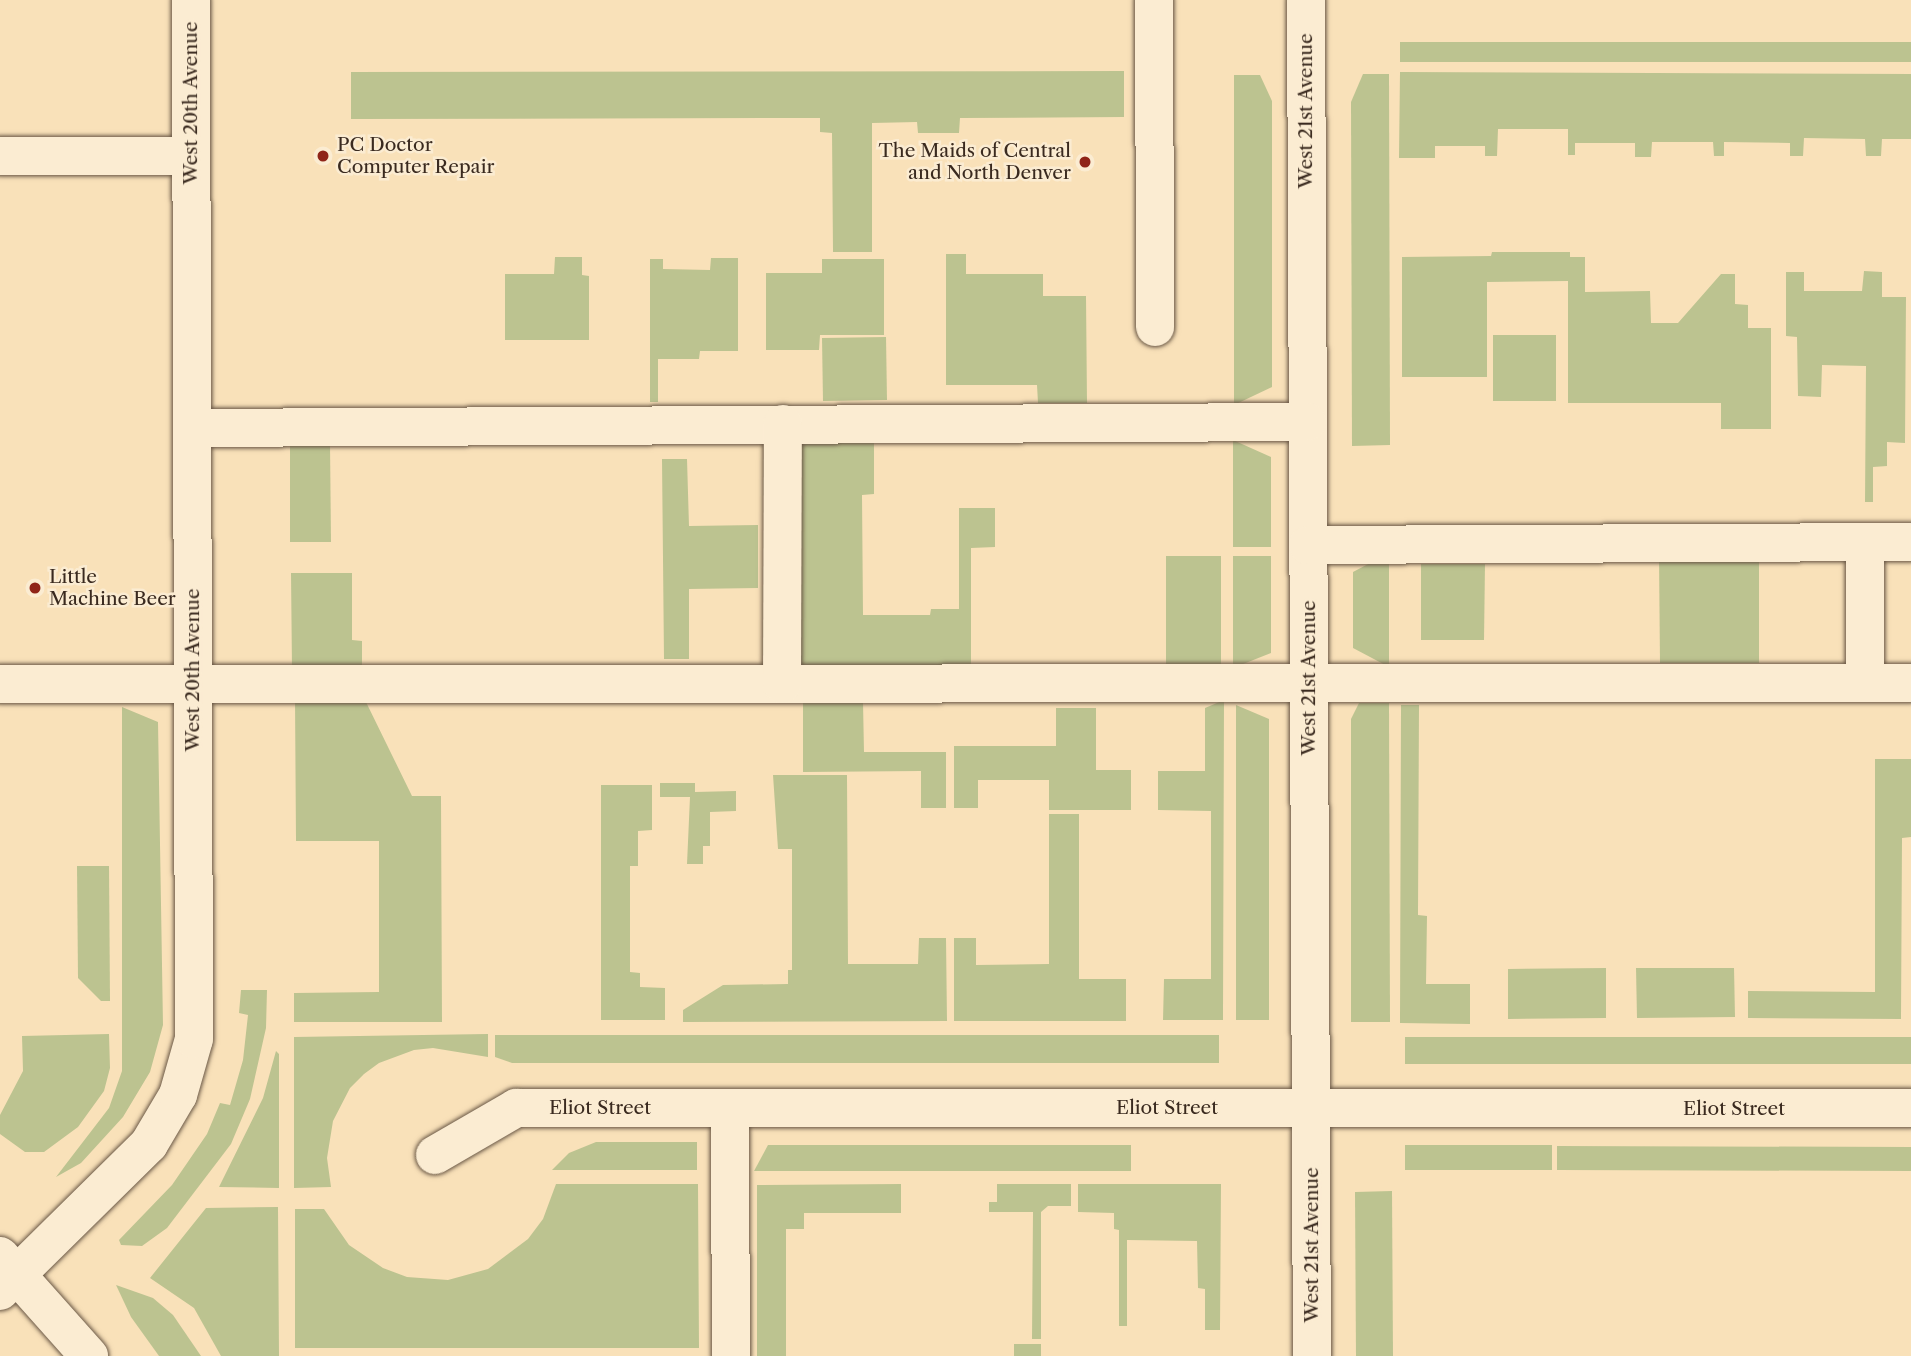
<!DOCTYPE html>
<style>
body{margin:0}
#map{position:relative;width:1911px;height:1356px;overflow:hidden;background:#f9e1b9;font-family:"Libre Caslon Text",serif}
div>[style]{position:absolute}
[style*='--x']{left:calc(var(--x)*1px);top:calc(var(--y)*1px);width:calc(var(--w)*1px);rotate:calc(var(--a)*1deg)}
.green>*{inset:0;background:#bcc390}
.roads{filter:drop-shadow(0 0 2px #6a5846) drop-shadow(0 0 2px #6a5846)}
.minor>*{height:38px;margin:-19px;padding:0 19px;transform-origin:19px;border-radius:19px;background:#fbecd2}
.dots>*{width:19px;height:19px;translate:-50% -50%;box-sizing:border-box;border:4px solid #fbecd2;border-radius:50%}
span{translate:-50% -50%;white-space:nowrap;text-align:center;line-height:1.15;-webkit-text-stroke:5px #fbecd2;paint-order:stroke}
.street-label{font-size:19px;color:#3a2a1f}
.poi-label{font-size:19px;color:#3a2a1f}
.left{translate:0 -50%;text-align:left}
.right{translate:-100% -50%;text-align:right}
</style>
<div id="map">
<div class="green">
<div style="clip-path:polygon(1400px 42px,1911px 42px,1911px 62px,1400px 62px)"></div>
<div style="clip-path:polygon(1124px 71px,1124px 117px,960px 118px,959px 133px,918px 133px,917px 122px,872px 123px,872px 252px,833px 252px,832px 133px,820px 132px,820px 118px,351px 119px,351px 72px)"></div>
<div style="clip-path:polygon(1400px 72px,1911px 74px,1911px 139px,1882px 139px,1881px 156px,1866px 156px,1865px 139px,1804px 138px,1803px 156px,1790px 156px,1790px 143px,1724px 142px,1724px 156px,1714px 156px,1713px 142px,1652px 142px,1651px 157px,1635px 157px,1635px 143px,1575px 143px,1575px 155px,1568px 155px,1568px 129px,1498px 129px,1497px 156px,1485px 156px,1485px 146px,1435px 146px,1435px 158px,1399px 158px)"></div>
<div style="clip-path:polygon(1363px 74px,1389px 74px,1390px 445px,1352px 446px,1351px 102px)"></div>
<div style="clip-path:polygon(1234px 75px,1260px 75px,1272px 101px,1272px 387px,1234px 405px)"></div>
<div style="clip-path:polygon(1492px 252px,1570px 252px,1570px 257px,1585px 257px,1585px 292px,1650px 291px,1651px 323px,1678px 323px,1721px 274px,1735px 274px,1735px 304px,1748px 305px,1748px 328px,1771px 328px,1771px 429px,1721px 429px,1721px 403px,1568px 403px,1568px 281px,1487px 282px,1487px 377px,1402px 377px,1402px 257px,1491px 256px)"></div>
<div style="clip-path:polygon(946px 254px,966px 254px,966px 274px,1043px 274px,1043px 296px,1086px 296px,1087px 403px,1038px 403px,1037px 385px,946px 385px)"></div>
<div style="clip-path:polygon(555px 257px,582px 257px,582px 275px,589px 276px,589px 340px,505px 340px,505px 274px,554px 274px)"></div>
<div style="clip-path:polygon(711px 258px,738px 258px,738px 351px,700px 351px,699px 359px,658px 359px,658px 402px,650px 402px,650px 259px,663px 259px,663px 269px,710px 270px)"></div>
<div style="clip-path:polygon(822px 259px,884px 259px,884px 335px,820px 335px,819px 350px,766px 350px,766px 273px,822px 273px)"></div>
<div style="clip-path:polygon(1864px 271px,1882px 272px,1882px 297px,1906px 297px,1905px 443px,1887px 442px,1887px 466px,1873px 467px,1873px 502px,1865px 502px,1866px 366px,1822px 365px,1821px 397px,1798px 396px,1797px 337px,1786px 336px,1786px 272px,1804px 272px,1804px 291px,1862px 291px)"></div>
<div style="clip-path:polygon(1493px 335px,1556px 335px,1556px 401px,1493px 401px)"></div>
<div style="clip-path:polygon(886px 337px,887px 400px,823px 401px,822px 338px)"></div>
<div style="clip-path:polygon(1233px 440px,1271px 457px,1271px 547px,1233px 547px)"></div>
<div style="clip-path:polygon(792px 442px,874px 442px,874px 494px,862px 495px,863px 615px,930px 615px,931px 609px,959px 609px,959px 508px,995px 508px,995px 547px,971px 548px,971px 668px,792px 668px)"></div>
<div style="clip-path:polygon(290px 444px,330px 444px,331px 542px,290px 542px)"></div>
<div style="clip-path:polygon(662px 459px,687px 459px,689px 526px,758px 525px,758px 588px,689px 589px,689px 659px,664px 659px)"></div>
<div style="clip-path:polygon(1389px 553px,1389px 667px,1353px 648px,1353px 572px)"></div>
<div style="clip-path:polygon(1166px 556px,1221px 556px,1221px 670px,1166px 670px)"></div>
<div style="clip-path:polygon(1233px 556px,1271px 556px,1271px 653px,1233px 668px)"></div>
<div style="clip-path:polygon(1759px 556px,1759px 663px,1660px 663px,1659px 557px)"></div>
<div style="clip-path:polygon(1421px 564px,1485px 564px,1484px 640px,1421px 640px)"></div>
<div style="clip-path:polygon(291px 573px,352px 573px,352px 640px,362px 641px,362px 669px,292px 670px)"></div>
<div style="clip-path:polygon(295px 700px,365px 700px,412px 796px,441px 796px,442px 1022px,294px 1022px,294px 993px,379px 992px,379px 841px,296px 841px)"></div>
<div style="clip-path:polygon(1224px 700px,1223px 1020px,1163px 1020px,1164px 979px,1211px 979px,1211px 811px,1158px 810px,1158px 771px,1205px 771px,1205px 708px)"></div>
<div style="clip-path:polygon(863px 702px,864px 752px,946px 752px,946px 808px,921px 808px,921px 771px,803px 772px,803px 703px)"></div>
<div style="clip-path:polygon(1359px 703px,1389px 703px,1390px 1022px,1351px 1022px,1351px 719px)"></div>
<div style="clip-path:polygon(1236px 705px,1269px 719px,1269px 1020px,1236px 1020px)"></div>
<div style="clip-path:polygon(1401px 705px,1419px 705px,1418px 915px,1427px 916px,1426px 984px,1470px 984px,1470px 1024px,1400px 1023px)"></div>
<div style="clip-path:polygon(122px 707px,158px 722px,163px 1025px,150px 1072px,123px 1117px,81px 1163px,56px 1177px,109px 1108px,122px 1071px)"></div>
<div style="clip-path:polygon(1056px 708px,1096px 708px,1096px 770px,1131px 770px,1131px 810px,1049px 810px,1049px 780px,978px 780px,978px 808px,954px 808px,954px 746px,1056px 746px)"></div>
<div style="clip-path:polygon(1875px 759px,1911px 759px,1911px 837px,1902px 838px,1901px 1019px,1748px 1018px,1748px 991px,1875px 992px)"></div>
<div style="clip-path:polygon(773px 775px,847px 775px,848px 964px,918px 964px,919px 938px,946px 938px,947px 1021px,683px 1022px,683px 1010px,723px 985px,788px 984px,788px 970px,792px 970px,792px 849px,778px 849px)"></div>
<div style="clip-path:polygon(660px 783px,695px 783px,695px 792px,736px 791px,736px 811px,710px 812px,710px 846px,703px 846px,703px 864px,687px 864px,690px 797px,660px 797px)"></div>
<div style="clip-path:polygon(601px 785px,652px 785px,652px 830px,638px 831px,638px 866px,630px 866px,630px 972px,640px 973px,640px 987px,665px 988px,665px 1020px,601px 1020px)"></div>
<div style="clip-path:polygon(1049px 814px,1079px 814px,1079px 979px,1126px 979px,1126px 1021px,954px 1021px,954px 938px,976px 938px,976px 965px,1049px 964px)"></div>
<div style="clip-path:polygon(77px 866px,109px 866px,110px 1001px,101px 1001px,78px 978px)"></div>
<div style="clip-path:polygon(1606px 968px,1606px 1018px,1508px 1019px,1508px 969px)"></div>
<div style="clip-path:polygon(1636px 968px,1734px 968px,1735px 1017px,1637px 1018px)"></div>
<div style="clip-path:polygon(241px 990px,267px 990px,266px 1028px,250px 1099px,231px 1144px,167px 1228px,142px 1246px,121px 1245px,119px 1240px,172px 1185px,207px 1134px,220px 1103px,230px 1105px,243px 1060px,248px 1015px,239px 1013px)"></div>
<div style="clip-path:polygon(109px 1034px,110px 1068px,104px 1091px,78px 1127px,44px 1152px,25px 1152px,0 1134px,0 1115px,23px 1071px,22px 1036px)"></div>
<div style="clip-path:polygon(488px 1034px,488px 1057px,433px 1048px,414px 1050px,379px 1063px,364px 1074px,350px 1088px,333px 1121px,327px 1158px,331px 1187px,294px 1188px,294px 1037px)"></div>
<div style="clip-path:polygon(495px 1035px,1219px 1035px,1219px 1063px,512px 1063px,495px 1057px)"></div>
<div style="clip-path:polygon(1405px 1037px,1911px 1037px,1911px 1064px,1405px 1064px)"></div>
<div style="clip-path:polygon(276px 1051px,279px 1054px,279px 1188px,219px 1187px,263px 1098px)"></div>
<div style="clip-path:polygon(596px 1142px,697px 1142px,697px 1170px,552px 1170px,569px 1153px)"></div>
<div style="clip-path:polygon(768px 1145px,1131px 1145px,1131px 1171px,754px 1171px)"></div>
<div style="clip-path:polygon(1405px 1145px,1552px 1145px,1552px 1170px,1405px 1170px)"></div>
<div style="clip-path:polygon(1557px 1146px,1911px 1147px,1911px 1171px,1557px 1170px)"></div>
<div style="clip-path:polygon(556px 1184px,698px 1184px,699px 1348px,295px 1348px,295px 1209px,324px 1209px,349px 1245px,383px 1268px,407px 1277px,448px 1280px,488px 1269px,528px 1239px,543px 1219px)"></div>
<div style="clip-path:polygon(901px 1184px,901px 1213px,804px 1213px,804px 1229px,786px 1229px,786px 1356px,757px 1356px,757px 1185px)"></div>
<div style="clip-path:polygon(997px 1184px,1071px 1184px,1071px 1206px,1048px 1206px,1041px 1212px,1041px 1339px,1032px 1339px,1033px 1212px,989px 1212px,989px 1202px,997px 1202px)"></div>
<div style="clip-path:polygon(1078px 1184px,1221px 1184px,1220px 1330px,1205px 1330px,1205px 1289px,1198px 1288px,1197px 1241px,1127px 1240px,1127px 1326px,1119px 1326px,1119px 1230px,1114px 1229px,1114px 1213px,1078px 1212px)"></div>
<div style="clip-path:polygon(1392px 1191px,1393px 1356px,1356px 1356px,1355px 1192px)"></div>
<div style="clip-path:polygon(278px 1207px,279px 1356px,221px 1356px,194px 1308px,150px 1278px,206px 1208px)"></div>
<div style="clip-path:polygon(116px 1285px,153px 1298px,173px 1315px,201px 1356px,159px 1356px,131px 1317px)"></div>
<div style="clip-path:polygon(1014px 1344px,1041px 1344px,1041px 1356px,1014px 1356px)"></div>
</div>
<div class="roads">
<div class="minor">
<div style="--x:1154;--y:0;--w:327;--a:89.8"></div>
<div style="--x:1306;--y:0;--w:1356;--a:89.75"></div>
<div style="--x:0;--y:156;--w:191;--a:0"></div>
<div style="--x:192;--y:428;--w:1115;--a:-0.31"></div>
<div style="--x:1865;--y:542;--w:141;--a:90"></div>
<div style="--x:1308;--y:545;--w:603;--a:-0.29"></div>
<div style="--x:0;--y:684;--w:1911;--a:-0.03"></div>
<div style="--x:782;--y:684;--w:260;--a:-89.8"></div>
<div style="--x:730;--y:1108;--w:248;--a:89.8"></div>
<div style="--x:435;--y:1155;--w:94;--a:-30.1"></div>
<div style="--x:516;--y:1108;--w:1395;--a:0"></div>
<div style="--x:0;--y:1256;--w:134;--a:48.3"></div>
<div style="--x:0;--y:1291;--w:209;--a:-44.6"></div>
<div style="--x:149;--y:1144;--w:57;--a:-59.4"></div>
<div style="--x:178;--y:1095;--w:58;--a:-74.1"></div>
<div style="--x:194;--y:1039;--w:1039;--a:-90.17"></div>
</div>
</div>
<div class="dots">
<div style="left:323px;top:156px;background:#8f2418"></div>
<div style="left:1085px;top:162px;background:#8f2418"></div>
<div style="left:35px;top:588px;background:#8f2418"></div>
</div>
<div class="street-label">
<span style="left:191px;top:103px;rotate:-90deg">West 20th Avenue</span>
<span style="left:1306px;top:111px;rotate:-90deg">West 21st Avenue</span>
<span style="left:193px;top:670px;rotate:-90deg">West 20th Avenue</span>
<span style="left:1309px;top:678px;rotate:-90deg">West 21st Avenue</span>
<span style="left:600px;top:1108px">Eliot Street</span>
<span style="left:1167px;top:1108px">Eliot Street</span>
<span style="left:1734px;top:1109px">Eliot Street</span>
<span style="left:1312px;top:1245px;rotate:-90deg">West 21st Avenue</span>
</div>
<div class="poi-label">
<span class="left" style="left:337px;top:156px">PC Doctor<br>Computer Repair</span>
<span class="right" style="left:1071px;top:162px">The Maids of Central<br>and North Denver</span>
<span class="left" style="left:49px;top:588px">Little<br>Machine Beer</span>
</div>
</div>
